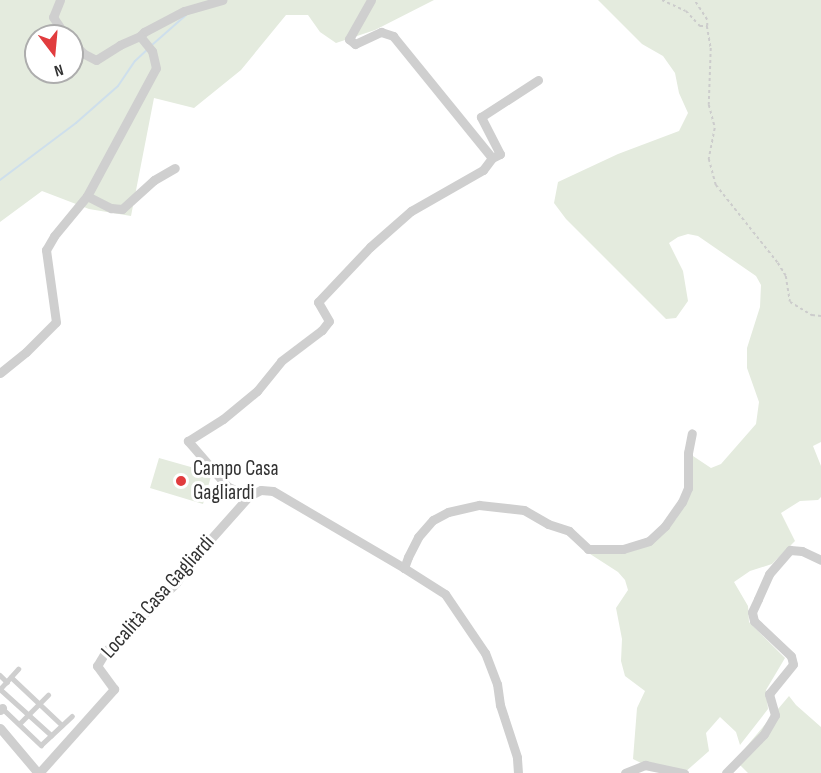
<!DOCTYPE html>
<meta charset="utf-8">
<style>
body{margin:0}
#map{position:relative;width:821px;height:773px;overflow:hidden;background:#fff;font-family:"Sofia Sans Condensed",sans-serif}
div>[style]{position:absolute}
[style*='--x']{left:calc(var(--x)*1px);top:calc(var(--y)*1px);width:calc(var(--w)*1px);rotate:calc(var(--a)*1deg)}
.green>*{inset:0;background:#e4ebde}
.stream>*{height:2px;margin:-1px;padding:0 1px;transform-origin:1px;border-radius:1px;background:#cedfec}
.path>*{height:1.5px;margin-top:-0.75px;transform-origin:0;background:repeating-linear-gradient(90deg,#ccc 0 3px,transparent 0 6px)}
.lane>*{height:4.5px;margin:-2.25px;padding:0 2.25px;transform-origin:2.25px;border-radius:2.25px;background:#cfcfcf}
.street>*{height:9px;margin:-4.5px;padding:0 4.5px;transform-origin:4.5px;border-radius:4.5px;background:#cfcfcf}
.dots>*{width:16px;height:16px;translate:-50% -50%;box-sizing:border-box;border:3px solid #fff;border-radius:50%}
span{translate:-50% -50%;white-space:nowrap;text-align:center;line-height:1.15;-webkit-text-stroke:6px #fff;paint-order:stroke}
.poi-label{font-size:21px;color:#323232}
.left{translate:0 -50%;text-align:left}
.street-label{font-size:21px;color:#323232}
.north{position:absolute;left:24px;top:24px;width:60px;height:60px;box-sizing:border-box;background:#fff;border:2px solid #adadad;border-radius:50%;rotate:164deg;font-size:16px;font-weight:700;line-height:24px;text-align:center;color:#323232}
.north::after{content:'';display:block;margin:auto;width:21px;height:27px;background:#e13c3e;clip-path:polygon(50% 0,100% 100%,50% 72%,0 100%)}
</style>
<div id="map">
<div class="green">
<div style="clip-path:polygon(evenodd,0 0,434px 0,375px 30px,336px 43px,320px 32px,308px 15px,286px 15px,241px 70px,194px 108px,154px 98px,131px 216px,89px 209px,42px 191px,0 222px,0 0,36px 36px,72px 36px,72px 72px,36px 72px,36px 36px)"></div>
<div style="clip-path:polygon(598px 0,821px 0,821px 442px,813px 446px,821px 466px,821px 497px,818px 500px,800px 501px,781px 513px,795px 541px,772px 564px,750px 571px,734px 582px,748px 606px,749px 622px,785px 658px,766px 690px,768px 709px,740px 745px,736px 732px,720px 717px,706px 733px,709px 751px,684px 773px,661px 773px,633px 759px,637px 708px,645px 691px,625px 676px,621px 661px,622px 639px,616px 608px,628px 590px,625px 580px,618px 572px,587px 552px,623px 551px,661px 535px,676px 519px,691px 490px,693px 456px,711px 468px,721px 464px,756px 424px,759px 402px,747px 368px,747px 348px,760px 307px,761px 285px,756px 276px,698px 236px,688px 234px,678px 237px,669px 243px,683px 271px,688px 301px,676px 318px,666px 319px,566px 219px,554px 203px,558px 182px,618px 154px,679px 131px,688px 113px,679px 93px,675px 73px,663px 56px,642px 44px)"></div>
<div style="clip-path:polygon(159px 458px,212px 473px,203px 504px,150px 488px)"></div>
<div style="clip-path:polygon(789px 696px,796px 705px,821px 727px,821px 773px,748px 773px,735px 760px)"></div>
</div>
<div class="stream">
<div style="--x:152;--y:45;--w:45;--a:-41.4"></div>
<div style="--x:0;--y:180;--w:95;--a:-36.9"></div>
<div style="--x:76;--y:123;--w:56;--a:-41.4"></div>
<div style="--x:118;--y:86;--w:30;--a:-56"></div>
<div style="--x:135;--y:61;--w:18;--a:-43"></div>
</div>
<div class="path">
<div style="--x:662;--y:0;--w:26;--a:25"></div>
<div style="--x:686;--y:11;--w:21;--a:47"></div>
<div style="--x:700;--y:26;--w:7;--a:0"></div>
<div style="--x:707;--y:26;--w:6;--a:-90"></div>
<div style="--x:707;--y:20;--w:24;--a:-123"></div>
<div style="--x:707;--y:26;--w:22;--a:80"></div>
<div style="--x:711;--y:48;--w:57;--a:92"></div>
<div style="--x:709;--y:105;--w:24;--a:75"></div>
<div style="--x:715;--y:128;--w:32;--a:101"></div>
<div style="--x:709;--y:159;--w:27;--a:75"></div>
<div style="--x:716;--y:185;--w:100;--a:51.5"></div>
<div style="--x:778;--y:263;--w:15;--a:58"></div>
<div style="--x:786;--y:276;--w:26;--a:81"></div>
<div style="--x:790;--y:302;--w:26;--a:31"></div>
<div style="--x:812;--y:315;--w:9;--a:6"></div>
</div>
<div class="lane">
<div style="--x:0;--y:675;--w:10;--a:45"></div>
<div style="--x:11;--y:677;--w:70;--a:43.3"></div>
<div style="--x:0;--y:689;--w:69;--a:42"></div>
<div style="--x:0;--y:689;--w:27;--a:-48"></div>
<div style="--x:2;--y:708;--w:54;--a:43.5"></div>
<div style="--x:41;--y:745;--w:42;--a:-43.1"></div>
<div style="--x:19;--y:724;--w:41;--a:-45"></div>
</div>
<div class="street">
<div style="--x:60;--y:0;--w:18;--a:112"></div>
<div style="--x:53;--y:17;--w:23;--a:56"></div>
<div style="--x:371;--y:0;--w:45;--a:119.4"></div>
<div style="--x:349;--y:39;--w:8;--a:40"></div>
<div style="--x:355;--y:44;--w:29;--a:-25"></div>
<div style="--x:381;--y:32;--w:13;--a:18"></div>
<div style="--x:393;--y:36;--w:157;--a:50.9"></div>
<div style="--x:492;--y:158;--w:9;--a:-27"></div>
<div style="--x:500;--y:154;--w:42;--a:-117.2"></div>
<div style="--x:481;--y:117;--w:68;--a:-33"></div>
<div style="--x:140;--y:36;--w:6;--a:-45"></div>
<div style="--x:144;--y:32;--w:45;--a:-27.7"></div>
<div style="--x:184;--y:11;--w:40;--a:-16"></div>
<div style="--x:87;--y:196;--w:27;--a:27"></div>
<div style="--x:111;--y:208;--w:11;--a:5"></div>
<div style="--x:122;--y:209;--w:43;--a:-42.2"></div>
<div style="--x:154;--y:180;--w:24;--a:-30"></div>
<div style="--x:0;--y:373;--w:33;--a:-39"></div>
<div style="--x:26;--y:352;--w:42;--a:-45"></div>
<div style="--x:56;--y:322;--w:73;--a:-97.9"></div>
<div style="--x:46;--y:250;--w:16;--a:-60"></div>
<div style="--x:54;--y:236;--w:52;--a:-50.5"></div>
<div style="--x:87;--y:196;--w:145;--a:-61.7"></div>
<div style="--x:156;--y:68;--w:17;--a:-103"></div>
<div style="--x:152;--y:51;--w:19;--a:-129"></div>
<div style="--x:140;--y:36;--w:22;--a:156"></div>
<div style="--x:120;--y:45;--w:28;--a:148"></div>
<div style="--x:96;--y:60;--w:13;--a:-153"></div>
<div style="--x:84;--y:54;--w:17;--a:-135"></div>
<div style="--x:249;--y:496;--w:24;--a:-156"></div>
<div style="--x:227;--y:486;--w:60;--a:-130.9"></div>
<div style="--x:188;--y:441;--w:41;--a:-32.2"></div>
<div style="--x:223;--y:419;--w:44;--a:-39.5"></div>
<div style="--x:257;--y:391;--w:38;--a:-51"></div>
<div style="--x:281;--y:361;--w:51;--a:-37.1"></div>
<div style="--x:322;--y:330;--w:11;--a:-52"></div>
<div style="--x:329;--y:321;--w:22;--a:-120"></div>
<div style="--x:318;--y:302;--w:76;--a:-46.6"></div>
<div style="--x:370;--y:247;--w:55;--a:-41.3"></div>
<div style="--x:411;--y:211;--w:83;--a:-29.7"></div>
<div style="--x:483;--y:170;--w:15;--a:-53"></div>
<div style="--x:0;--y:710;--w:3;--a:-45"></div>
<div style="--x:0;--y:728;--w:59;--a:49.8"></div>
<div style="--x:39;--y:773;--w:113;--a:-48.2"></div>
<div style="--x:114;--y:689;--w:29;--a:-126"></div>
<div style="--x:97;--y:666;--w:17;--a:-59"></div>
<div style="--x:106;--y:651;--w:98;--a:-44.2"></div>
<div style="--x:176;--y:583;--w:28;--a:-55"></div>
<div style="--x:192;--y:560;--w:86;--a:-48.3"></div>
<div style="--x:249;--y:496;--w:13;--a:-27"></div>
<div style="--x:261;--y:490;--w:12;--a:5"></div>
<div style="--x:273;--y:491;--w:152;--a:30.4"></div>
<div style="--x:518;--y:773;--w:16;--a:-94"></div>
<div style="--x:517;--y:757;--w:55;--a:-108.1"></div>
<div style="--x:500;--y:705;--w:21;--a:-98"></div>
<div style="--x:497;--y:684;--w:33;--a:-111"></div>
<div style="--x:485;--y:653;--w:71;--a:-124.1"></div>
<div style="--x:445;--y:594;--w:49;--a:-147.6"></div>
<div style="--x:404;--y:568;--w:12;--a:-70"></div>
<div style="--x:408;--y:557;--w:22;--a:-63"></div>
<div style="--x:418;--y:537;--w:23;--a:-49"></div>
<div style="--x:433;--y:520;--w:17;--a:-28"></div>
<div style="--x:448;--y:512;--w:32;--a:-13"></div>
<div style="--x:479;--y:505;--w:45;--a:6.3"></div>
<div style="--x:524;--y:510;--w:28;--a:30"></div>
<div style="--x:548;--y:524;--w:22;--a:18"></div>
<div style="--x:569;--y:531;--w:26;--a:43"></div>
<div style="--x:588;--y:549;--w:35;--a:0"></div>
<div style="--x:623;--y:549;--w:27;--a:-17"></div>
<div style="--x:649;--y:541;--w:22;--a:-43"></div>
<div style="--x:665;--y:526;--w:29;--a:-55"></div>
<div style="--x:682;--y:502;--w:15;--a:-67"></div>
<div style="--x:688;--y:488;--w:35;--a:-90"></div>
<div style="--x:688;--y:453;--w:20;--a:-79"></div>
<div style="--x:625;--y:773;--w:22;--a:-22"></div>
<div style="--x:645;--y:765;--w:40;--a:12"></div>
<div style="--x:726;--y:773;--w:54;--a:-45.7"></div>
<div style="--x:764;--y:734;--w:22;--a:-60"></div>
<div style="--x:775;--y:715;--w:22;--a:-106"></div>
<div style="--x:769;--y:694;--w:38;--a:-51"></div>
<div style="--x:793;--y:664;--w:8;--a:-104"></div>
<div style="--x:791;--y:656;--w:51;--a:-136.6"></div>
<div style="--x:754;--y:621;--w:9;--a:-103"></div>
<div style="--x:752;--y:612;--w:14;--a:-65"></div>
<div style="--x:758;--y:599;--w:27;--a:-66"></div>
<div style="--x:769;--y:574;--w:32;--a:-49"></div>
<div style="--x:790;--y:550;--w:12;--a:5"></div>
<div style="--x:802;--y:551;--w:21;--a:25"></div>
</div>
<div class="dots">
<div style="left:181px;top:481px;background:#e13c3e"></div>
</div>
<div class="poi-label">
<span class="left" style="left:193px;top:481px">Campo Casa<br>Gagliardi</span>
</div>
<div class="street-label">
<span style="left:158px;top:597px;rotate:-48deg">Località Casa Gagliardi</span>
</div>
<div class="north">N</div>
</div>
